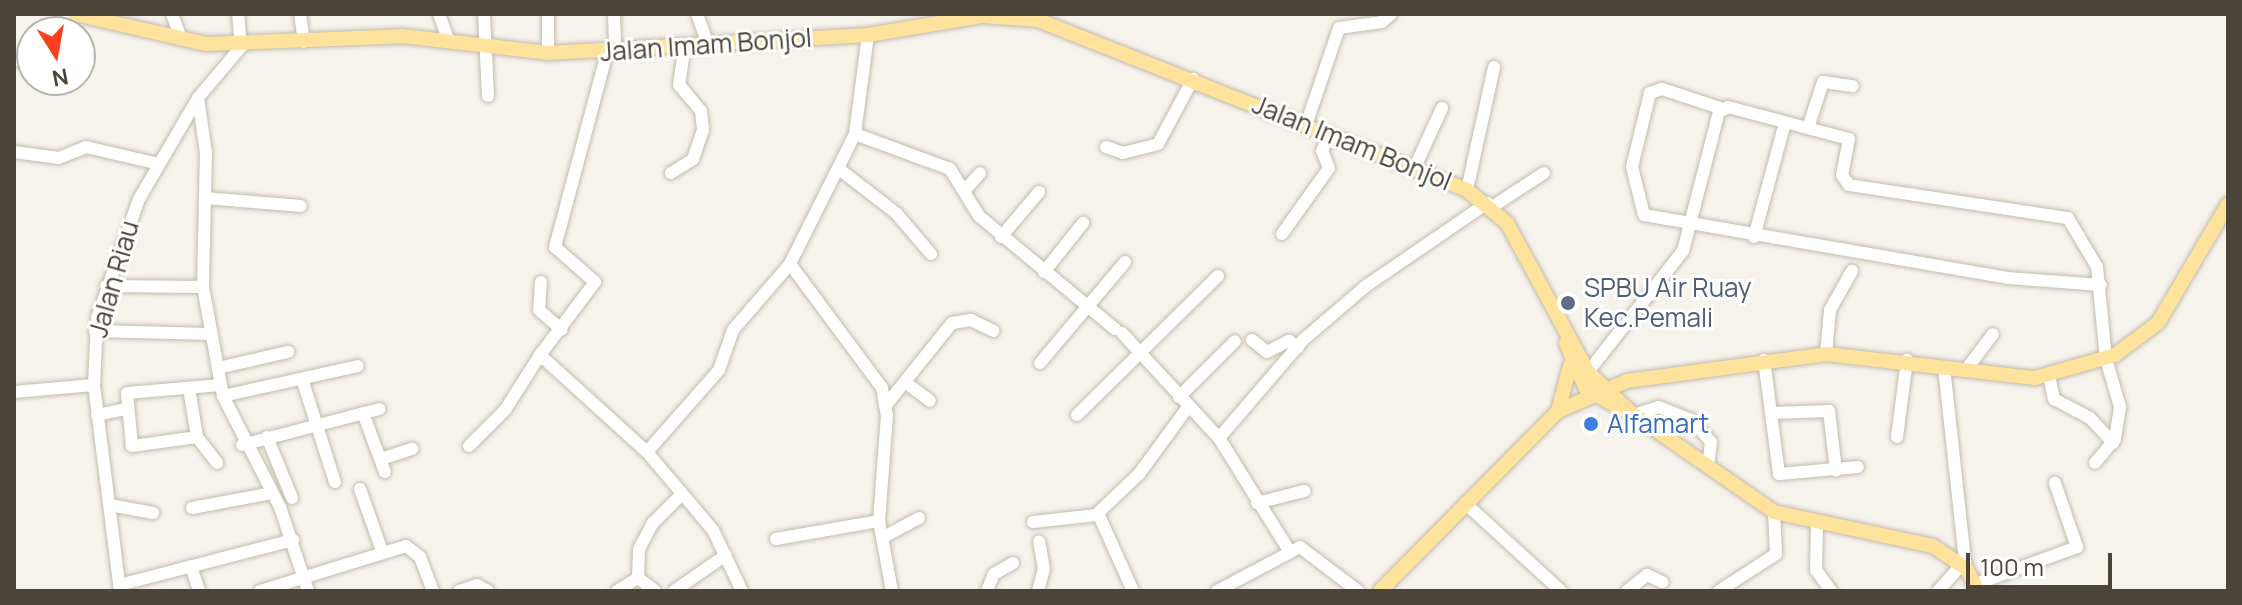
<!DOCTYPE html>
<style>
body{margin:0}
#map{position:relative;width:2242px;height:605px;overflow:hidden;background:#f6f3ec;font-family:Manrope,sans-serif}
div>[style]{position:absolute}
[style*='--x']{left:calc(var(--x)*1px);top:calc(var(--y)*1px);width:calc(var(--w)*1px);rotate:calc(var(--a)*1deg)}
.roads{filter:drop-shadow(0 0 2px #c2bbae) drop-shadow(0 0 2px #c2bbae)}
.minor>*{height:12px;margin:-6px;padding:0 6px;transform-origin:6px;border-radius:6px;background:#fff}
.major>*{height:14px;margin:-7px;padding:0 7px;transform-origin:7px;border-radius:7px;background:#ffe39c}
.dots>*{width:22px;height:22px;translate:-50% -50%;box-sizing:border-box;border:4px solid #fff;border-radius:50%}
span{translate:-50% -50%;white-space:nowrap;text-align:center;line-height:1.15;-webkit-text-stroke:6px #fff;paint-order:stroke}
.street-label{font-size:26px;color:#4b4439}
.service-label{font-size:26px;color:#4e5e75}
.left{translate:0 -50%;text-align:left}
.shop-label{font-size:26px;color:#366cbe}
.frame{position:absolute;inset:0;border:16px solid #4b4439;pointer-events:none}
.north{position:absolute;left:16px;top:16px;width:80px;height:80px;box-sizing:border-box;background:#fff;border:2px solid #b7b4b0;border-radius:50%;rotate:169deg;font-size:22px;font-weight:700;line-height:32px;text-align:center;color:#4b4439}
.north::after{content:'';display:block;margin:auto;width:28px;height:36px;background:#fc3f1d;clip-path:polygon(50% 0,100% 100%,50% 72%,0 100%)}
.scale{position:absolute;left:1966px;top:553px;width:146px;height:36px;box-sizing:border-box;border:4px solid #4b4439;border-top:0;padding-left:10px;font-size:24px;line-height:28px;white-space:nowrap;color:#4b4439;-webkit-text-stroke:6px #fff;paint-order:stroke}
</style>
<div id="map">
<div class="roads">
<div class="minor">
<div style="--x:172;--y:14;--w:27;--a:70"></div>
<div style="--x:300;--y:14;--w:28;--a:82"></div>
<div style="--x:439;--y:14;--w:27;--a:70"></div>
<div style="--x:484;--y:14;--w:82;--a:87.2"></div>
<div style="--x:548;--y:14;--w:39;--a:90"></div>
<div style="--x:614;--y:14;--w:38;--a:88"></div>
<div style="--x:697;--y:14;--w:30;--a:70"></div>
<div style="--x:64;--y:32;--w:19;--a:-72"></div>
<div style="--x:868;--y:35;--w:100;--a:97.5"></div>
<div style="--x:855;--y:134;--w:145;--a:116.6"></div>
<div style="--x:790;--y:264;--w:154;--a:53.4"></div>
<div style="--x:882;--y:388;--w:27;--a:80"></div>
<div style="--x:887;--y:415;--w:106;--a:94.3"></div>
<div style="--x:879;--y:521;--w:71;--a:79.5"></div>
<div style="--x:607;--y:53;--w:201;--a:105"></div>
<div style="--x:555;--y:247;--w:53;--a:41.2"></div>
<div style="--x:595;--y:282;--w:91;--a:127"></div>
<div style="--x:540;--y:355;--w:144;--a:42.2"></div>
<div style="--x:647;--y:452;--w:102;--a:49.8"></div>
<div style="--x:713;--y:530;--w:68;--a:64.6"></div>
<div style="--x:20;--y:61;--w:12;--a:9"></div>
<div style="--x:198;--y:98;--w:56;--a:81.7"></div>
<div style="--x:206;--y:153;--w:134;--a:91.3"></div>
<div style="--x:203;--y:287;--w:111;--a:79.6"></div>
<div style="--x:223;--y:396;--w:125;--a:62.8"></div>
<div style="--x:280;--y:507;--w:89;--a:71.6"></div>
<div style="--x:1723;--y:109;--w:64;--a:-161.8"></div>
<div style="--x:1662;--y:89;--w:13;--a:162"></div>
<div style="--x:1650;--y:93;--w:76;--a:103.7"></div>
<div style="--x:1632;--y:167;--w:49;--a:76"></div>
<div style="--x:1644;--y:215;--w:369;--a:9.8"></div>
<div style="--x:2008;--y:278;--w:93;--a:4.3"></div>
<div style="--x:1306;--y:125;--w:102;--a:-71.2"></div>
<div style="--x:1339;--y:28;--w:43;--a:-7.9"></div>
<div style="--x:1382;--y:22;--w:12;--a:-42"></div>
<div style="--x:1808;--y:128;--w:48;--a:-71.9"></div>
<div style="--x:1823;--y:82;--w:30;--a:8"></div>
<div style="--x:855;--y:134;--w:101;--a:20.2"></div>
<div style="--x:950;--y:169;--w:55;--a:58.3"></div>
<div style="--x:979;--y:216;--w:177;--a:39.7"></div>
<div style="--x:1106;--y:147;--w:18;--a:19"></div>
<div style="--x:1123;--y:153;--w:36;--a:-14"></div>
<div style="--x:1158;--y:144;--w:74;--a:-61.7"></div>
<div style="--x:14;--y:152;--w:45;--a:7.6"></div>
<div style="--x:59;--y:158;--w:29;--a:-22"></div>
<div style="--x:86;--y:147;--w:75;--a:13.1"></div>
<div style="--x:1415;--y:167;--w:65;--a:-65.4"></div>
<div style="--x:839;--y:169;--w:72;--a:37.7"></div>
<div style="--x:896;--y:213;--w:54;--a:49.5"></div>
<div style="--x:671;--y:173;--w:26;--a:-32"></div>
<div style="--x:693;--y:159;--w:31;--a:-71"></div>
<div style="--x:703;--y:130;--w:19;--a:-96"></div>
<div style="--x:701;--y:111;--w:34;--a:-130"></div>
<div style="--x:679;--y:85;--w:40;--a:-81.5"></div>
<div style="--x:1467;--y:190;--w:126;--a:-77.6"></div>
<div style="--x:964;--y:191;--w:24;--a:-48"></div>
<div style="--x:205;--y:198;--w:96;--a:4.8"></div>
<div style="--x:1492;--y:207;--w:62;--a:-33.2"></div>
<div style="--x:1282;--y:234;--w:81;--a:-54.5"></div>
<div style="--x:1329;--y:168;--w:18;--a:-112"></div>
<div style="--x:1322;--y:151;--w:19;--a:-65"></div>
<div style="--x:1001;--y:237;--w:59;--a:-49.8"></div>
<div style="--x:1754;--y:237;--w:118;--a:-74.8"></div>
<div style="--x:1044;--y:272;--w:63;--a:-51.5"></div>
<div style="--x:541;--y:282;--w:28;--a:94"></div>
<div style="--x:539;--y:310;--w:30;--a:41"></div>
<div style="--x:106;--y:286;--w:97;--a:0.6"></div>
<div style="--x:95;--y:331;--w:116;--a:1.5"></div>
<div style="--x:1122;--y:333;--w:143;--a:47.3"></div>
<div style="--x:1219;--y:438;--w:129;--a:-49.4"></div>
<div style="--x:1303;--y:340;--w:83;--a:-40.6"></div>
<div style="--x:1366;--y:286;--w:147;--a:-34.4"></div>
<div style="--x:1252;--y:340;--w:19;--a:39"></div>
<div style="--x:1267;--y:352;--w:25;--a:-27"></div>
<div style="--x:1289;--y:341;--w:11;--a:34"></div>
<div style="--x:1826;--y:354;--w:44;--a:-84.8"></div>
<div style="--x:1830;--y:310;--w:45;--a:-60.6"></div>
<div style="--x:1764;--y:360;--w:115;--a:82.5"></div>
<div style="--x:1779;--y:474;--w:79;--a:-5.1"></div>
<div style="--x:1040;--y:363;--w:132;--a:-49.9"></div>
<div style="--x:1944;--y:367;--w:202;--a:83.8"></div>
<div style="--x:218;--y:368;--w:72;--a:-12.9"></div>
<div style="--x:1965;--y:371;--w:46;--a:-52.9"></div>
<div style="--x:1588;--y:372;--w:154;--a:-51.9"></div>
<div style="--x:1683;--y:251;--w:144;--a:-75.5"></div>
<div style="--x:1719;--y:112;--w:10;--a:-29"></div>
<div style="--x:1728;--y:107;--w:125;--a:14.8"></div>
<div style="--x:1849;--y:139;--w:37;--a:101"></div>
<div style="--x:1842;--y:175;--w:12;--a:55"></div>
<div style="--x:1849;--y:185;--w:221;--a:8.6"></div>
<div style="--x:2068;--y:218;--w:57;--a:59.4"></div>
<div style="--x:2097;--y:267;--w:92;--a:84.4"></div>
<div style="--x:2106;--y:359;--w:50;--a:73.7"></div>
<div style="--x:2120;--y:407;--w:32;--a:99"></div>
<div style="--x:2115;--y:439;--w:31;--a:130"></div>
<div style="--x:2049;--y:376;--w:24;--a:78"></div>
<div style="--x:2054;--y:399;--w:41;--a:27.8"></div>
<div style="--x:2090;--y:418;--w:34;--a:47"></div>
<div style="--x:303;--y:382;--w:105;--a:72.3"></div>
<div style="--x:905;--y:382;--w:31;--a:37"></div>
<div style="--x:189;--y:388;--w:50;--a:80.7"></div>
<div style="--x:197;--y:437;--w:66;--a:172.1"></div>
<div style="--x:132;--y:446;--w:53;--a:-95.4"></div>
<div style="--x:127;--y:393;--w:94;--a:-4.9"></div>
<div style="--x:14;--y:392;--w:80;--a:-5"></div>
<div style="--x:223;--y:396;--w:138;--a:-12.5"></div>
<div style="--x:1179;--y:397;--w:79;--a:-45"></div>
<div style="--x:886;--y:405;--w:105;--a:-51.2"></div>
<div style="--x:952;--y:323;--w:19;--a:-9"></div>
<div style="--x:971;--y:320;--w:25;--a:26"></div>
<div style="--x:363;--y:413;--w:63;--a:69.6"></div>
<div style="--x:1772;--y:413;--w:57;--a:-2"></div>
<div style="--x:1829;--y:411;--w:60;--a:83.3"></div>
<div style="--x:97;--y:415;--w:30;--a:-12"></div>
<div style="--x:1077;--y:415;--w:198;--a:-44.6"></div>
<div style="--x:1634;--y:415;--w:26;--a:-18"></div>
<div style="--x:1659;--y:407;--w:35;--a:22"></div>
<div style="--x:1692;--y:420;--w:29;--a:49"></div>
<div style="--x:1711;--y:442;--w:25;--a:97"></div>
<div style="--x:197;--y:437;--w:33;--a:52"></div>
<div style="--x:267;--y:437;--w:66;--a:67.7"></div>
<div style="--x:1897;--y:437;--w:78;--a:-82.6"></div>
<div style="--x:1219;--y:438;--w:131;--a:58.1"></div>
<div style="--x:242;--y:445;--w:142;--a:-14.7"></div>
<div style="--x:469;--y:446;--w:51;--a:-45"></div>
<div style="--x:505;--y:410;--w:65;--a:-57.5"></div>
<div style="--x:647;--y:452;--w:109;--a:-48.7"></div>
<div style="--x:719;--y:370;--w:42;--a:-70.7"></div>
<div style="--x:733;--y:330;--w:87;--a:-49.2"></div>
<div style="--x:381;--y:459;--w:33;--a:-18"></div>
<div style="--x:360;--y:489;--w:66;--a:70.5"></div>
<div style="--x:1257;--y:503;--w:49;--a:-14.3"></div>
<div style="--x:1465;--y:503;--w:130;--a:42.5"></div>
<div style="--x:110;--y:505;--w:44;--a:10.5"></div>
<div style="--x:192;--y:508;--w:81;--a:-10.6"></div>
<div style="--x:1033;--y:522;--w:64;--a:-6.2"></div>
<div style="--x:1817;--y:523;--w:47;--a:91.2"></div>
<div style="--x:1816;--y:570;--w:26;--a:54"></div>
<div style="--x:882;--y:538;--w:42;--a:-28.4"></div>
<div style="--x:776;--y:539;--w:105;--a:-9.9"></div>
<div style="--x:191;--y:566;--w:26;--a:72"></div>
<div style="--x:638;--y:578;--w:29;--a:-88"></div>
<div style="--x:639;--y:549;--w:30;--a:-62"></div>
<div style="--x:653;--y:523;--w:41;--a:-45"></div>
<div style="--x:638;--y:578;--w:21;--a:37"></div>
<div style="--x:1976;--y:584;--w:108;--a:-20.1"></div>
<div style="--x:2077;--y:547;--w:68;--a:-109"></div>
<div style="--x:119;--y:585;--w:180;--a:-14.5"></div>
<div style="--x:120;--y:591;--w:208;--a:-97.2"></div>
<div style="--x:94;--y:385;--w:67;--a:-87.4"></div>
<div style="--x:97;--y:318;--w:126;--a:-70.6"></div>
<div style="--x:139;--y:199;--w:117;--a:-59.7"></div>
<div style="--x:198;--y:98;--w:67;--a:-49.9"></div>
<div style="--x:241;--y:47;--w:33;--a:-95"></div>
<div style="--x:260;--y:591;--w:153;--a:-17.1"></div>
<div style="--x:406;--y:546;--w:18;--a:38"></div>
<div style="--x:420;--y:557;--w:36;--a:69"></div>
<div style="--x:459;--y:591;--w:19;--a:-18"></div>
<div style="--x:477;--y:585;--w:13;--a:29"></div>
<div style="--x:617;--y:591;--w:25;--a:-32"></div>
<div style="--x:674;--y:591;--w:63;--a:-34.7"></div>
<div style="--x:987;--y:591;--w:18;--a:-68"></div>
<div style="--x:994;--y:574;--w:22;--a:-30"></div>
<div style="--x:1038;--y:591;--w:23;--a:-75"></div>
<div style="--x:1044;--y:569;--w:28;--a:-100"></div>
<div style="--x:1133;--y:591;--w:85;--a:-114.2"></div>
<div style="--x:1098;--y:513;--w:57;--a:-43.6"></div>
<div style="--x:1139;--y:474;--w:83;--a:-53.8"></div>
<div style="--x:1217;--y:591;--w:94;--a:-27.9"></div>
<div style="--x:1300;--y:547;--w:73;--a:37.2"></div>
<div style="--x:1627;--y:591;--w:26;--a:-39"></div>
<div style="--x:1647;--y:575;--w:17;--a:25"></div>
<div style="--x:1719;--y:591;--w:68;--a:-33"></div>
<div style="--x:1776;--y:554;--w:42;--a:-92.7"></div>
<div style="--x:1938;--y:591;--w:36;--a:-48"></div>
</div>
<div class="major">
<div style="--x:75;--y:14;--w:134;--a:12.9"></div>
<div style="--x:206;--y:44;--w:196;--a:-2.3"></div>
<div style="--x:402;--y:36;--w:147;--a:6.6"></div>
<div style="--x:548;--y:53;--w:321;--a:-3.2"></div>
<div style="--x:868;--y:35;--w:115;--a:-9.5"></div>
<div style="--x:981;--y:16;--w:57;--a:4"></div>
<div style="--x:1038;--y:20;--w:461;--a:21.6"></div>
<div style="--x:1467;--y:190;--w:52;--a:39.5"></div>
<div style="--x:1507;--y:223;--w:170;--a:61.5"></div>
<div style="--x:1588;--y:372;--w:63;--a:43.1"></div>
<div style="--x:1634;--y:415;--w:170;--a:34.7"></div>
<div style="--x:1774;--y:512;--w:163;--a:12.1"></div>
<div style="--x:1933;--y:546;--w:40;--a:34"></div>
<div style="--x:1966;--y:568;--w:26;--a:62"></div>
<div style="--x:1566;--y:343;--w:50;--a:66.5"></div>
<div style="--x:1586;--y:389;--w:47;--a:29.3"></div>
<div style="--x:1558;--y:411;--w:47;--a:-75.1"></div>
<div style="--x:1380;--y:591;--w:253;--a:-45.3"></div>
<div style="--x:1558;--y:411;--w:75;--a:-23.5"></div>
<div style="--x:1627;--y:381;--w:201;--a:-7.7"></div>
<div style="--x:1826;--y:354;--w:210;--a:6.6"></div>
<div style="--x:2035;--y:378;--w:83;--a:-16"></div>
<div style="--x:2115;--y:355;--w:54;--a:-36.7"></div>
<div style="--x:2158;--y:323;--w:138;--a:-59.5"></div>
</div>
</div>
<div class="dots">
<div style="left:1568px;top:303px;background:#5c6f8a"></div>
<div style="left:1591px;top:424px;background:#3f7fe0"></div>
</div>
<div class="street-label">
<span style="left:706px;top:45px;rotate:-4deg">Jalan Imam Bonjol</span>
<span style="left:1352px;top:143px;rotate:22deg">Jalan Imam Bonjol</span>
<span style="left:114px;top:279px;rotate:-74deg">Jalan Riau</span>
</div>
<div class="service-label">
<span class="left" style="left:1584px;top:303px">SPBU Air Ruay<br>Kec.Pemali</span>
</div>
<div class="shop-label">
<span class="left" style="left:1607px;top:424px">Alfamart</span>
</div>
<div class="frame"></div>
<div class="north">N</div>
<div class="scale">100 m</div>
</div>
